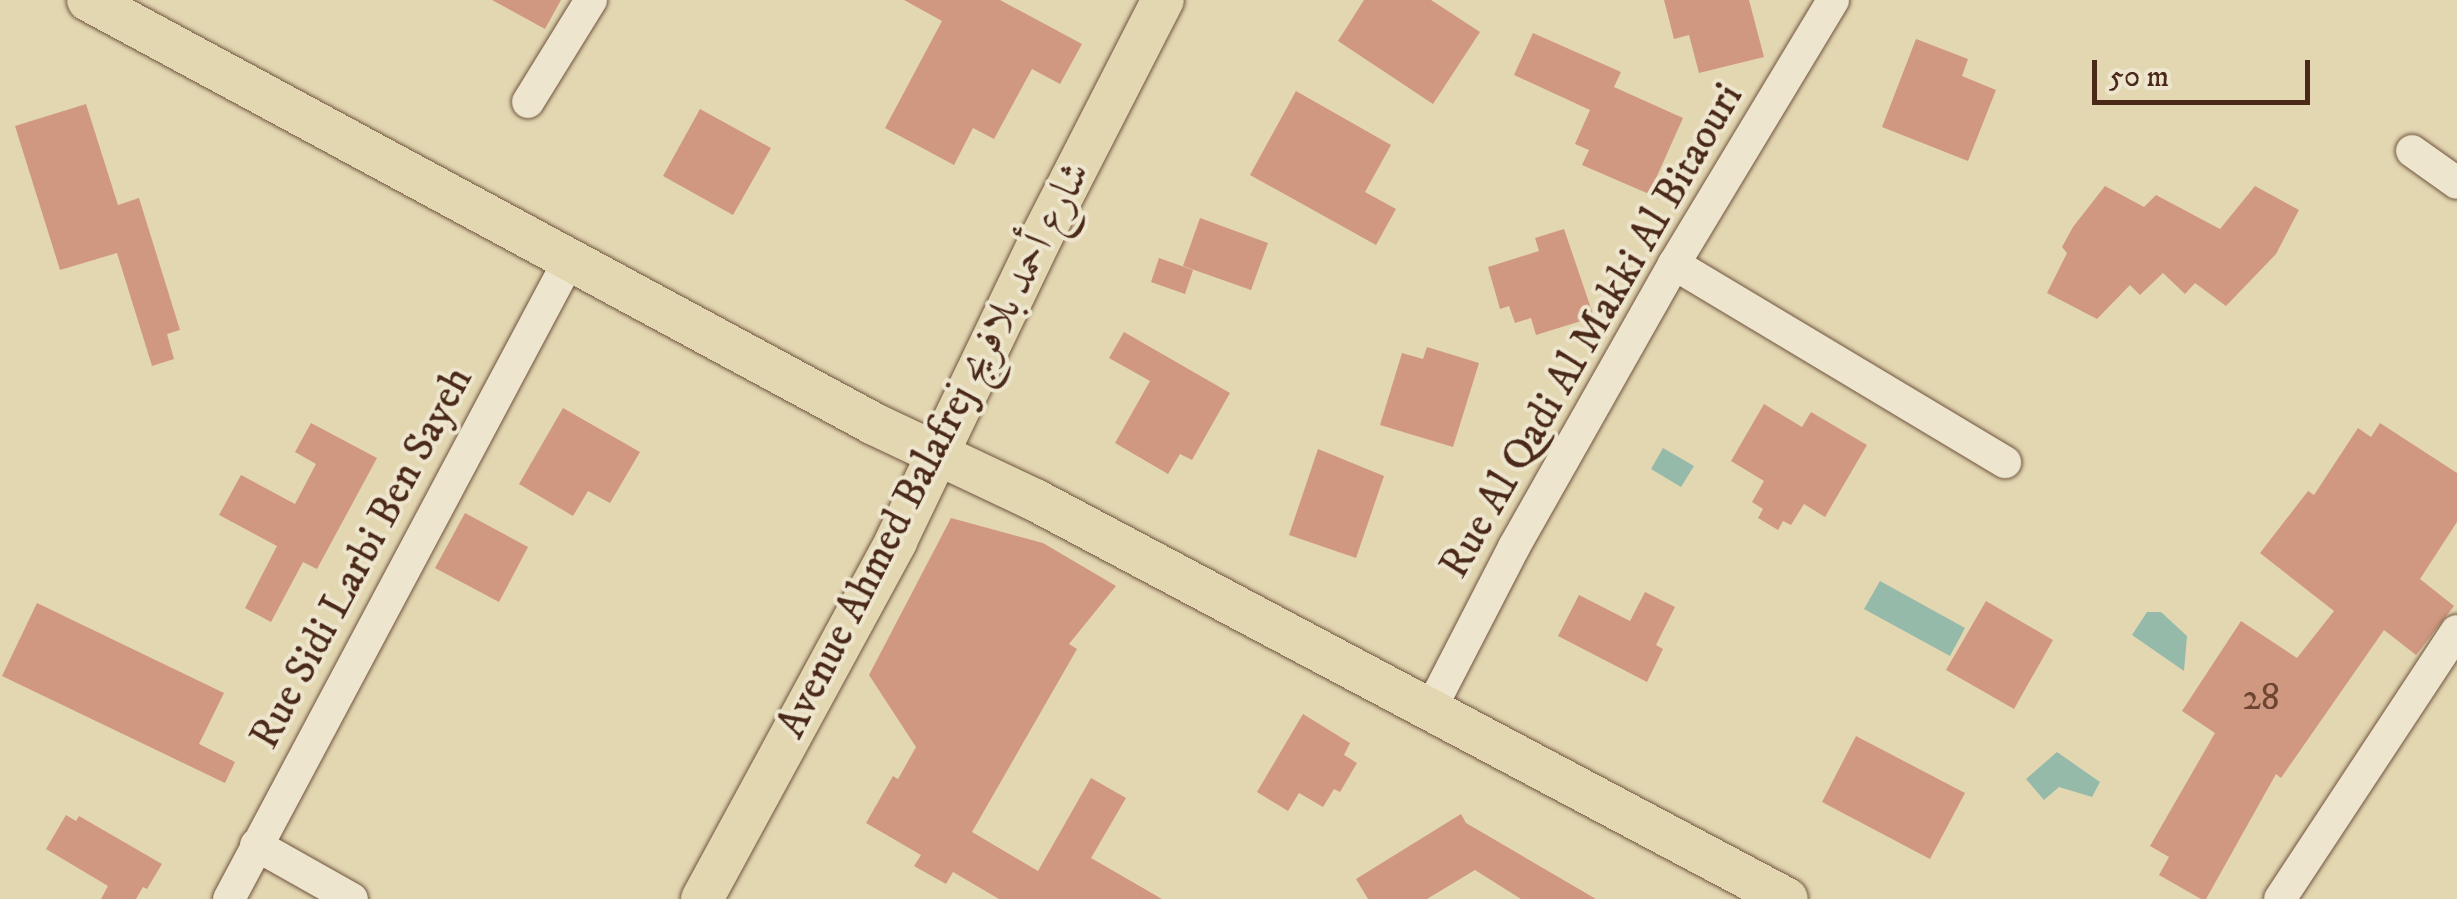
<!DOCTYPE html>
<meta charset="utf-8">
<style>
body{margin:0}
#map{position:relative;width:2457px;height:899px;overflow:hidden;background:#e3d7b2;font-family:"IM FELL DW Pica",Amiri,serif}
div>[style]{position:absolute}
[style*='--x']{left:calc(var(--x)*1px);top:calc(var(--y)*1px);width:calc(var(--w)*1px);rotate:calc(var(--a)*1deg)}
.water>*{inset:0;background:#95baaa}
.building>*{inset:0;background:#d19881}
.roads{filter:drop-shadow(0 0 2px #70543f) drop-shadow(0 0 2px #70543f)}
.minor>*{height:32px;margin:-16px;padding:0 16px;transform-origin:16px;border-radius:16px;background:#ede5cd}
.major>*{height:42px;margin:-21px;padding:0 21px;transform-origin:21px;border-radius:21px;background:#e3d7b2}
span{translate:-50% -50%;white-space:nowrap;text-align:center;line-height:1.15;-webkit-text-stroke:8px #ede5cd;paint-order:stroke}
.number-label{font-size:38px;color:#6c4533}
.number-label span{-webkit-text-stroke-width:0}
.street-label{font-size:42px;color:#4a2919}
.scale{position:absolute;left:2092px;top:60px;width:218px;height:45px;box-sizing:border-box;border:5px solid #4a2919;border-top:0;padding-left:12px;font-size:30px;line-height:35px;white-space:nowrap;color:#4a2919;-webkit-text-stroke:8px #ede5cd;paint-order:stroke}
</style>
<div id="map">
<div class="water">
<div style="clip-path:polygon(1663px 448px,1694px 466px,1681px 487px,1651px 469px)"></div>
<div style="clip-path:polygon(1880px 581px,1965px 628px,1950px 656px,1864px 609px)"></div>
<div style="clip-path:polygon(2147px 612px,2161px 612px,2187px 636px,2184px 671px,2132px 635px)"></div>
<div style="clip-path:polygon(2057px 752px,2100px 782px,2092px 797px,2059px 787px,2044px 800px,2026px 779px)"></div>
</div>
<div class="building">
<div style="clip-path:polygon(492px 0,561px 0,545px 29px)"></div>
<div style="clip-path:polygon(904px 0,1000px 0,1082px 44px,1060px 84px,1032px 69px,994px 139px,973px 128px,954px 165px,885px 128px,942px 21px)"></div>
<div style="clip-path:polygon(1364px 0,1431px 0,1480px 32px,1433px 104px,1338px 41px)"></div>
<div style="clip-path:polygon(1664px 0,1749px 0,1764px 57px,1699px 73px,1689px 35px,1674px 39px)"></div>
<div style="clip-path:polygon(1533px 33px,1621px 72px,1614px 87px,1683px 118px,1649px 194px,1582px 165px,1589px 150px,1575px 144px,1590px 110px,1514px 75px)"></div>
<div style="clip-path:polygon(1916px 39px,1968px 59px,1962px 76px,1996px 90px,1968px 161px,1882px 127px)"></div>
<div style="clip-path:polygon(1296px 91px,1391px 145px,1365px 192px,1396px 209px,1376px 245px,1250px 175px)"></div>
<div style="clip-path:polygon(86px 104px,118px 205px,139px 198px,180px 330px,167px 334px,174px 359px,152px 366px,117px 253px,60px 270px,15px 126px)"></div>
<div style="clip-path:polygon(700px 109px,771px 148px,733px 215px,663px 176px)"></div>
<div style="clip-path:polygon(2105px 186px,2144px 207px,2156px 195px,2220px 229px,2255px 186px,2299px 210px,2276px 254px,2226px 306px,2195px 283px,2185px 294px,2163px 273px,2140px 295px,2130px 285px,2097px 319px,2047px 293px,2067px 253px,2062px 247px,2073px 227px)"></div>
<div style="clip-path:polygon(1200px 218px,1268px 243px,1251px 290px,1183px 266px)"></div>
<div style="clip-path:polygon(1564px 229px,1594px 317px,1536px 335px,1531px 318px,1515px 323px,1509px 306px,1500px 309px,1488px 267px,1539px 251px,1535px 238px)"></div>
<div style="clip-path:polygon(1159px 258px,1193px 270px,1185px 294px,1151px 282px)"></div>
<div style="clip-path:polygon(1124px 332px,1230px 393px,1192px 460px,1180px 454px,1168px 474px,1115px 443px,1150px 381px,1109px 358px)"></div>
<div style="clip-path:polygon(1427px 347px,1479px 363px,1453px 447px,1380px 425px,1402px 353px,1423px 359px)"></div>
<div style="clip-path:polygon(1764px 404px,1802px 427px,1811px 412px,1867px 445px,1825px 517px,1804px 504px,1791px 525px,1783px 521px,1778px 530px,1758px 518px,1763px 509px,1752px 502px,1764px 481px,1731px 461px)"></div>
<div style="clip-path:polygon(563px 408px,640px 452px,610px 503px,588px 491px,573px 516px,519px 484px)"></div>
<div style="clip-path:polygon(311px 423px,377px 458px,317px 569px,303px 562px,271px 622px,245px 608px,277px 546px,219px 515px,241px 475px,295px 504px,316px 464px,295px 452px)"></div>
<div style="clip-path:polygon(2380px 423px,2457px 473px,2457px 522px,2420px 579px,2454px 606px,2416px 655px,2384px 630px,2281px 778px,2276px 774px,2206px 899px,2201px 899px,2159px 875px,2169px 857px,2150px 846px,2215px 733px,2182px 711px,2241px 621px,2297px 658px,2334px 611px,2260px 553px,2308px 491px,2314px 495px,2358px 428px,2371px 437px)"></div>
<div style="clip-path:polygon(1318px 449px,1384px 476px,1356px 558px,1289px 535px)"></div>
<div style="clip-path:polygon(465px 513px,528px 547px,499px 602px,435px 568px)"></div>
<div style="clip-path:polygon(951px 518px,1043px 543px,1116px 586px,1069px 644px,1077px 649px,972px 832px,1038px 871px,1091px 778px,1126px 798px,1091px 858px,1162px 899px,999px 899px,953px 872px,946px 884px,914px 866px,921px 855px,866px 823px,893px 776px,898px 779px,916px 747px,869px 675px)"></div>
<div style="clip-path:polygon(1645px 592px,1675px 607px,1656px 645px,1663px 649px,1647px 682px,1558px 636px,1579px 595px,1630px 621px)"></div>
<div style="clip-path:polygon(1986px 601px,2053px 640px,2014px 709px,1946px 670px)"></div>
<div style="clip-path:polygon(37px 603px,224px 693px,199px 744px,235px 762px,225px 783px,2px 676px)"></div>
<div style="clip-path:polygon(1303px 714px,1350px 743px,1344px 755px,1357px 763px,1340px 792px,1334px 789px,1323px 807px,1299px 793px,1288px 811px,1257px 792px)"></div>
<div style="clip-path:polygon(1856px 736px,1965px 793px,1930px 859px,1822px 802px)"></div>
<div style="clip-path:polygon(1461px 814px,1466px 823px,1596px 899px,1521px 899px,1475px 870px,1427px 899px,1368px 899px,1356px 879px)"></div>
<div style="clip-path:polygon(66px 815px,76px 821px,79px 816px,162px 864px,147px 889px,143px 887px,136px 899px,101px 899px,108px 886px,46px 849px)"></div>
</div>
<div class="roads">
<div class="minor">
<div style="--x:528;--y:102;--w:120;--a:-58.3"></div>
<div style="--x:2412;--y:151;--w:55;--a:35.4"></div>
<div style="--x:1674;--y:264;--w:386;--a:30.9"></div>
<div style="--x:1431;--y:708;--w:181;--a:-62.7"></div>
<div style="--x:1514;--y:547;--w:325;--a:-60.5"></div>
<div style="--x:1674;--y:264;--w:308;--a:-58.9"></div>
<div style="--x:256;--y:845;--w:110;--a:29.4"></div>
<div style="--x:229;--y:899;--w:727;--a:-61.96"></div>
<div style="--x:2280;--y:899;--w:321;--a:-56.6"></div>
</div>
<div class="major">
<div style="--x:88;--y:0;--w:893;--a:28.34"></div>
<div style="--x:874;--y:424;--w:178;--a:25.3"></div>
<div style="--x:1035;--y:500;--w:851;--a:27.95"></div>
<div style="--x:702;--y:899;--w:407;--a:-61.5"></div>
<div style="--x:896;--y:541;--w:338;--a:-64.4"></div>
<div style="--x:1042;--y:236;--w:265;--a:-62.9"></div>
</div>
</div>
<div class="number-label">
<span style="left:2261px;top:699px">28</span>
</div>
<div class="street-label">
<span style="left:1592px;top:331px;rotate:-60deg">Rue Al Qadi Al Makki Al Bitaouri</span>
<span style="left:934px;top:450px;rotate:-63deg">Avenue Ahmed Balafrej شارع أحمد بلافريج</span>
<span style="left:362px;top:558px;rotate:-62deg">Rue Sidi Larbi Ben Sayeh</span>
</div>
<div class="scale">50 m</div>
</div>
